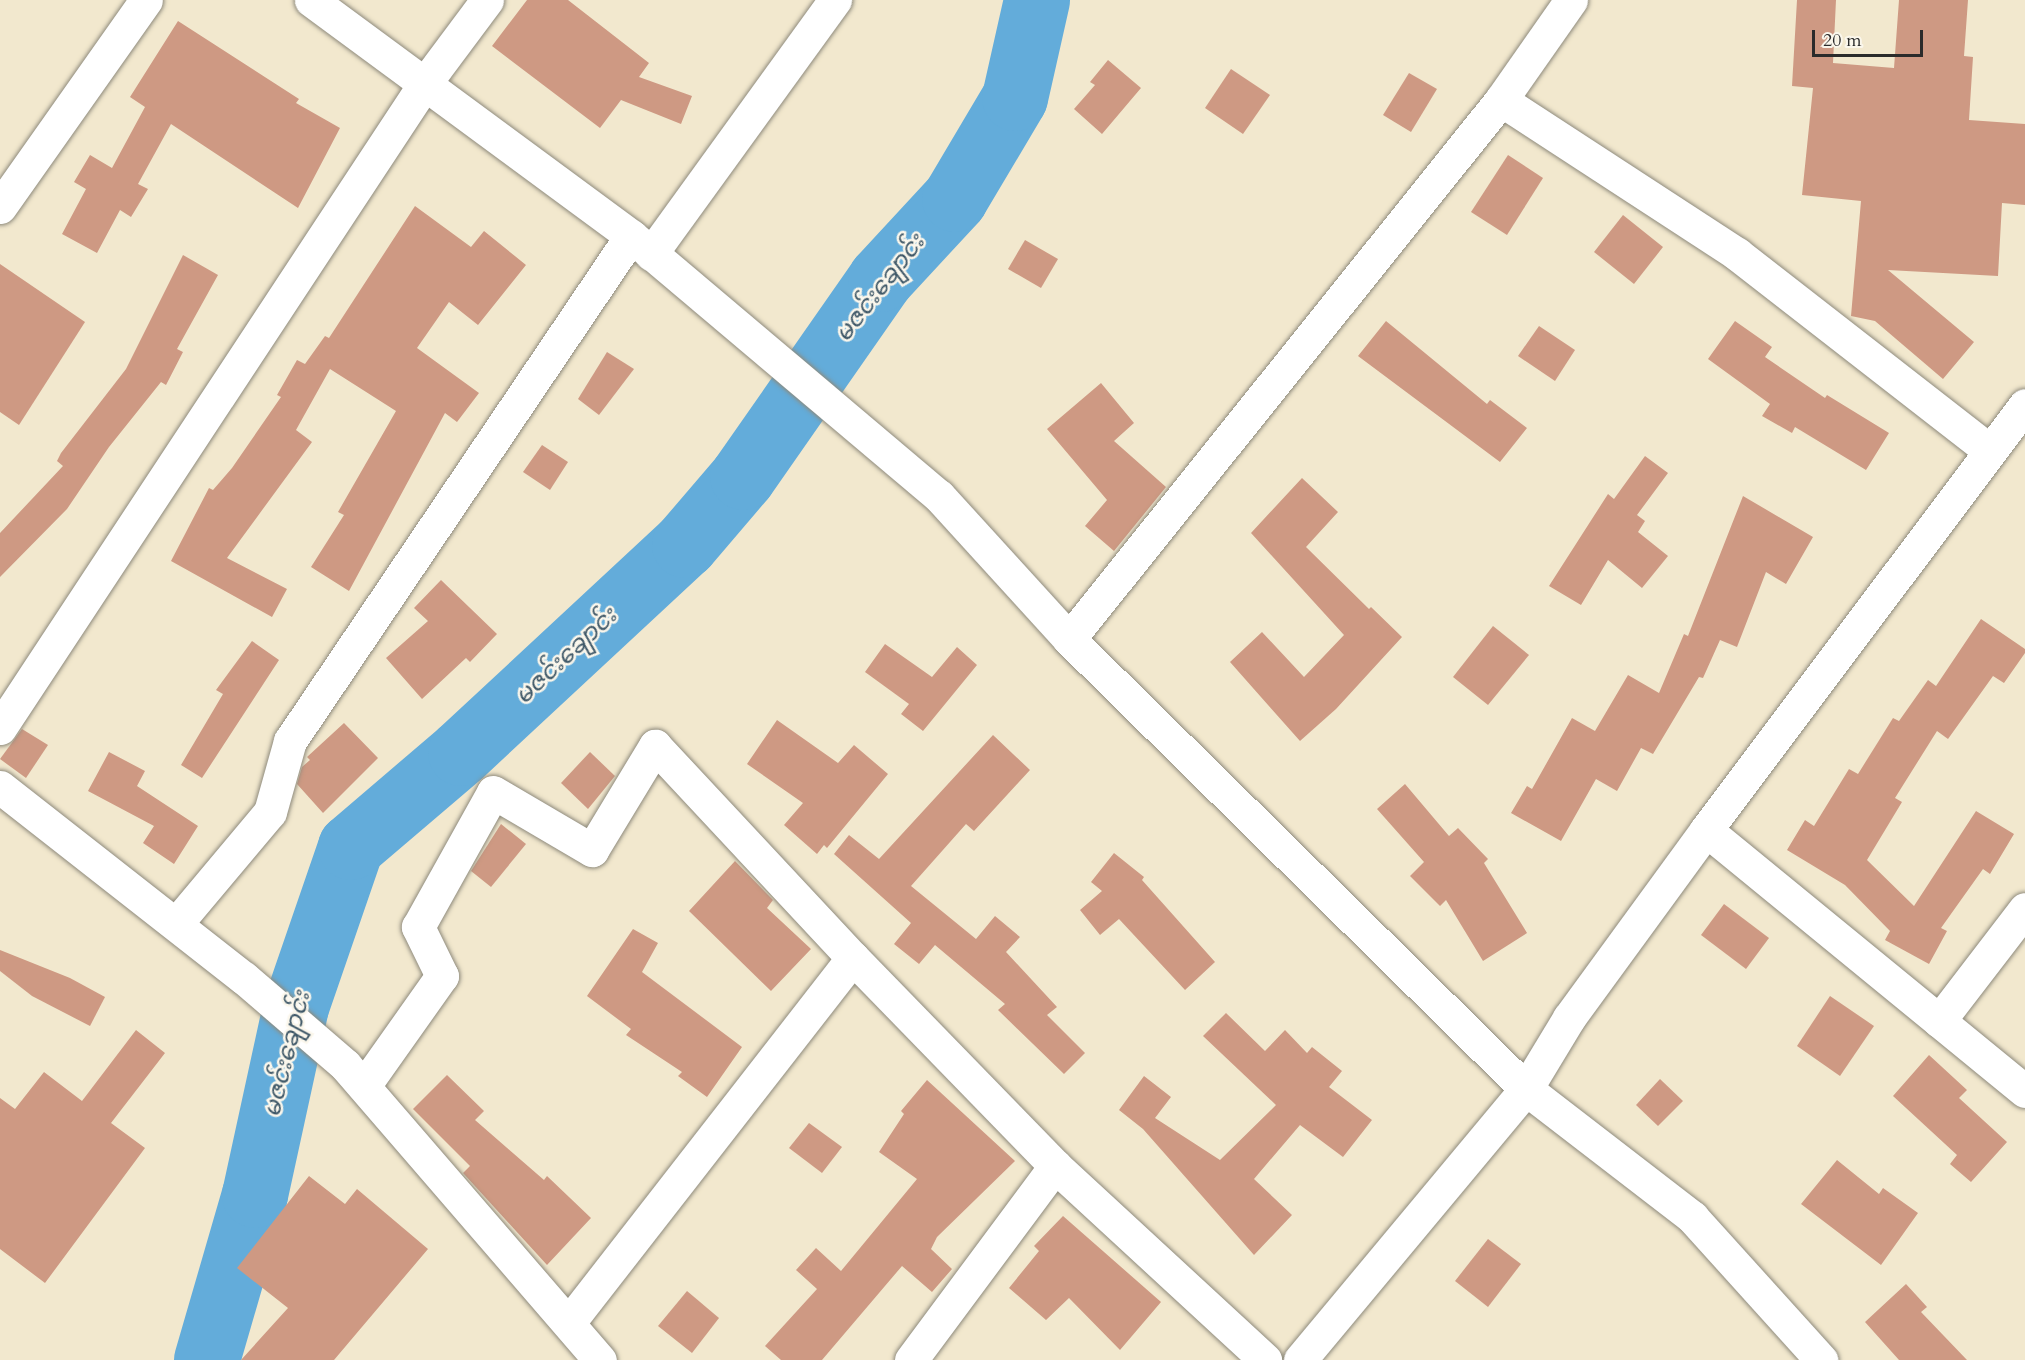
<!DOCTYPE html>
<meta charset="utf-8">
<style>
body{margin:0}
#map{position:relative;width:2025px;height:1360px;overflow:hidden;background:#f2e8ce;font-family:Cardo,"Noto Sans Myanmar",serif}
div>[style]{position:absolute}
[style*='--x']{left:calc(var(--x)*1px);top:calc(var(--y)*1px);width:calc(var(--w)*1px);rotate:calc(var(--a)*1deg)}
.river>*{height:66px;margin:-33px;padding:0 33px;transform-origin:33px;border-radius:33px;background:#63acda}
.building>*{inset:0;background:#ce9983}
.roads{filter:drop-shadow(0 0 2px #8e8a7c) drop-shadow(0 0 2px #8e8a7c)}
.minor>*{height:33px;margin:-16.5px;padding:0 16.5px;transform-origin:16.5px;border-radius:16.5px;background:#fff}
.tertiary>*{height:33px;margin:-16.5px;padding:0 16.5px;transform-origin:16.5px;border-radius:16.5px;background:#fff}
span{translate:-50% -50%;white-space:nowrap;text-align:center;line-height:1.15;-webkit-text-stroke:5px #fbf7ec;paint-order:stroke}
.water-label{font-size:24px;color:#3f5868;font-style:italic}
.scale{position:absolute;left:1812px;top:30px;width:111px;height:27px;box-sizing:border-box;border:3px solid #2b2b2b;border-top:0;padding-left:8px;font-size:18px;line-height:21px;white-space:nowrap;color:#2b2b2b;-webkit-text-stroke:4px #fbf7ec;paint-order:stroke}
</style>
<div id="map">
<div class="river">
<div style="--x:207;--y:1360;--w:172;--a:-73.8"></div>
<div style="--x:255;--y:1195;--w:192;--a:-77.7"></div>
<div style="--x:296;--y:1007;--w:169;--a:-71"></div>
<div style="--x:351;--y:847;--w:145;--a:-40.5"></div>
<div style="--x:461;--y:753;--w:306;--a:-42.9"></div>
<div style="--x:685;--y:545;--w:89;--a:-49.5"></div>
<div style="--x:743;--y:477;--w:241;--a:-55.1"></div>
<div style="--x:881;--y:279;--w:109;--a:-47.2"></div>
<div style="--x:955;--y:199;--w:117;--a:-59.3"></div>
<div style="--x:1015;--y:98;--w:100;--a:-77.3"></div>
</div>
<div class="building">
<div style="clip-path:polygon(527px 0,568px 0,649px 63px,639px 77px,692px 96px,681px 124px,621px 100px,600px 128px,492px 46px)"></div>
<div style="clip-path:polygon(1797px 0,1836px 0,1833px 63px,1894px 68px,1899px 0,1968px 0,1964px 56px,1973px 57px,1969px 120px,2025px 124px,2025px 205px,2002px 203px,1998px 276px,1888px 270px,1974px 342px,1943px 379px,1875px 321px,1851px 316px,1861px 201px,1802px 195px,1813px 88px,1792px 86px)"></div>
<div style="clip-path:polygon(178px 21px,299px 99px,296px 103px,340px 128px,298px 208px,171px 124px,138px 184px,148px 189px,131px 217px,120px 210px,97px 253px,62px 234px,86px 189px,74px 182px,90px 155px,112px 168px,145px 107px,130px 97px)"></div>
<div style="clip-path:polygon(1108px 60px,1141px 88px,1102px 134px,1074px 109px,1095px 85px,1090px 82px)"></div>
<div style="clip-path:polygon(1231px 69px,1270px 95px,1243px 134px,1205px 108px)"></div>
<div style="clip-path:polygon(1409px 73px,1437px 89px,1411px 132px,1383px 115px)"></div>
<div style="clip-path:polygon(1508px 155px,1543px 178px,1507px 235px,1471px 212px)"></div>
<div style="clip-path:polygon(415px 206px,471px 247px,484px 231px,526px 265px,478px 325px,449px 302px,417px 348px,479px 393px,457px 422px,445px 413px,349px 591px,311px 567px,344px 515px,338px 512px,396px 411px,330px 369px,296px 430px,312px 442px,227px 558px,287px 589px,272px 617px,171px 561px,209px 488px,213px 490px,232px 468px,281px 397px,277px 395px,297px 360px,305px 364px,325px 336px,329px 338px)"></div>
<div style="clip-path:polygon(1623px 215px,1663px 247px,1634px 284px,1594px 252px)"></div>
<div style="clip-path:polygon(1025px 240px,1058px 259px,1041px 288px,1008px 269px)"></div>
<div style="clip-path:polygon(183px 255px,218px 275px,177px 349px,183px 352px,166px 385px,161px 382px,109px 447px,67px 509px,0 577px,0 533px,63px 466px,57px 461px,61px 453px,126px 369px)"></div>
<div style="clip-path:polygon(0 264px,85px 322px,19px 425px,0 412px)"></div>
<div style="clip-path:polygon(1386px 321px,1487px 404px,1490px 400px,1527px 428px,1500px 462px,1358px 356px)"></div>
<div style="clip-path:polygon(1735px 321px,1772px 347px,1765px 357px,1825px 398px,1827px 395px,1889px 433px,1866px 470px,1795px 427px,1792px 433px,1762px 416px,1770px 404px,1708px 359px)"></div>
<div style="clip-path:polygon(1539px 326px,1575px 350px,1555px 381px,1518px 356px)"></div>
<div style="clip-path:polygon(607px 352px,634px 369px,599px 415px,578px 399px)"></div>
<div style="clip-path:polygon(1101px 383px,1134px 423px,1114px 441px,1166px 487px,1114px 551px,1085px 526px,1107px 500px,1047px 429px)"></div>
<div style="clip-path:polygon(542px 445px,568px 462px,550px 490px,523px 472px)"></div>
<div style="clip-path:polygon(1645px 456px,1668px 473px,1637px 515px,1645px 521px,1638px 532px,1668px 556px,1642px 588px,1608px 560px,1581px 605px,1549px 586px,1608px 494px,1614px 499px)"></div>
<div style="clip-path:polygon(1302px 478px,1338px 512px,1306px 547px,1369px 609px,1371px 607px,1402px 637px,1336px 709px,1300px 741px,1230px 662px,1262px 632px,1304px 677px,1344px 635px,1251px 533px)"></div>
<div style="clip-path:polygon(1743px 496px,1813px 537px,1786px 584px,1766px 572px,1737px 647px,1720px 640px,1703px 678px,1699px 677px,1653px 754px,1641px 748px,1617px 791px,1596px 779px,1561px 841px,1511px 813px,1527px 786px,1532px 789px,1572px 718px,1595px 731px,1628px 675px,1659px 693px,1684px 634px,1688px 636px)"></div>
<div style="clip-path:polygon(441px 580px,497px 634px,470px 662px,466px 658px,422px 699px,386px 658px,428px 621px,414px 608px)"></div>
<div style="clip-path:polygon(1981px 619px,2025px 649px,2025px 653px,2004px 683px,1993px 676px,1948px 739px,1937px 731px,1895px 798px,1902px 802px,1867px 860px,1914px 906px,1976px 811px,2014px 834px,1990px 874px,1983px 869px,1941px 928px,1947px 931px,1929px 964px,1885px 940px,1890px 931px,1845px 885px,1787px 850px,1805px 820px,1814px 826px,1849px 769px,1858px 774px,1893px 718px,1899px 721px,1928px 680px,1936px 686px)"></div>
<div style="clip-path:polygon(1493px 626px,1529px 655px,1488px 705px,1453px 677px)"></div>
<div style="clip-path:polygon(252px 641px,279px 660px,202px 778px,181px 765px,223px 694px,216px 690px)"></div>
<div style="clip-path:polygon(885px 644px,932px 677px,957px 647px,977px 665px,923px 731px,901px 714px,909px 704px,865px 672px)"></div>
<div style="clip-path:polygon(777px 720px,838px 763px,854px 745px,888px 774px,827px 848px,824px 845px,817px 854px,784px 825px,803px 803px,747px 764px)"></div>
<div style="clip-path:polygon(344px 723px,378px 758px,323px 813px,297px 784px,302px 767px,310px 760px,307px 757px)"></div>
<div style="clip-path:polygon(22px 729px,48px 745px,26px 778px,0 759px)"></div>
<div style="clip-path:polygon(993px 735px,1030px 770px,974px 831px,966px 824px,911px 886px,976px 939px,995px 916px,1020px 937px,1006px 952px,1057px 1007px,1047px 1015px,1085px 1053px,1064px 1074px,998px 1010px,1005px 1004px,935px 945px,919px 964px,894px 944px,911px 923px,834px 854px,849px 835px,879px 859px)"></div>
<div style="clip-path:polygon(109px 752px,145px 771px,137px 786px,198px 826px,174px 864px,143px 843px,154px 826px,88px 791px)"></div>
<div style="clip-path:polygon(590px 752px,615px 776px,588px 809px,561px 783px)"></div>
<div style="clip-path:polygon(1405px 784px,1449px 836px,1458px 828px,1488px 859px,1484px 863px,1527px 933px,1483px 961px,1446px 900px,1440px 906px,1410px 876px,1424px 862px,1377px 809px)"></div>
<div style="clip-path:polygon(501px 824px,526px 844px,491px 887px,471px 871px)"></div>
<div style="clip-path:polygon(1114px 853px,1144px 877px,1142px 880px,1215px 962px,1185px 990px,1119px 919px,1100px 935px,1080px 910px,1102px 891px,1091px 882px)"></div>
<div style="clip-path:polygon(735px 861px,773px 900px,767px 908px,811px 949px,771px 991px,689px 911px)"></div>
<div style="clip-path:polygon(1724px 904px,1769px 938px,1746px 969px,1701px 935px)"></div>
<div style="clip-path:polygon(633px 929px,658px 943px,642px 972px,742px 1047px,707px 1097px,678px 1076px,682px 1072px,626px 1035px,631px 1029px,587px 996px)"></div>
<div style="clip-path:polygon(0 950px,70px 978px,105px 997px,90px 1026px,32px 996px,0 971px)"></div>
<div style="clip-path:polygon(1830px 996px,1874px 1026px,1840px 1076px,1797px 1046px)"></div>
<div style="clip-path:polygon(1226px 1013px,1265px 1051px,1285px 1030px,1307px 1053px,1312px 1047px,1342px 1071px,1329px 1087px,1372px 1120px,1343px 1157px,1300px 1125px,1254px 1179px,1292px 1215px,1254px 1255px,1143px 1129px,1119px 1110px,1144px 1076px,1171px 1097px,1155px 1118px,1220px 1160px,1276px 1105px,1203px 1036px)"></div>
<div style="clip-path:polygon(136px 1030px,165px 1053px,111px 1123px,145px 1148px,45px 1283px,0 1249px,0 1098px,15px 1109px,44px 1072px,82px 1101px)"></div>
<div style="clip-path:polygon(1929px 1055px,1967px 1090px,1959px 1098px,2007px 1142px,1971px 1182px,1950px 1164px,1957px 1155px,1893px 1096px)"></div>
<div style="clip-path:polygon(447px 1075px,484px 1111px,475px 1120px,544px 1180px,547px 1176px,591px 1218px,547px 1265px,463px 1173px,470px 1166px,413px 1109px)"></div>
<div style="clip-path:polygon(1660px 1079px,1683px 1101px,1658px 1126px,1636px 1105px)"></div>
<div style="clip-path:polygon(927px 1080px,1015px 1161px,937px 1237px,931px 1249px,952px 1269px,932px 1292px,902px 1266px,822px 1360px,781px 1360px,765px 1346px,817px 1289px,796px 1270px,816px 1248px,841px 1271px,917px 1179px,879px 1152px,904px 1114px,901px 1111px)"></div>
<div style="clip-path:polygon(809px 1123px,842px 1147px,822px 1173px,789px 1148px)"></div>
<div style="clip-path:polygon(1837px 1160px,1879px 1194px,1883px 1188px,1918px 1213px,1881px 1265px,1801px 1204px)"></div>
<div style="clip-path:polygon(309px 1176px,345px 1204px,357px 1189px,428px 1249px,334px 1360px,241px 1360px,288px 1308px,237px 1268px)"></div>
<div style="clip-path:polygon(1063px 1216px,1161px 1302px,1120px 1350px,1069px 1298px,1046px 1320px,1009px 1288px,1039px 1251px,1034px 1246px)"></div>
<div style="clip-path:polygon(1488px 1239px,1521px 1264px,1488px 1307px,1455px 1281px)"></div>
<div style="clip-path:polygon(1906px 1284px,1927px 1307px,1921px 1312px,1967px 1360px,1899px 1360px,1865px 1322px)"></div>
<div style="clip-path:polygon(687px 1291px,719px 1318px,692px 1353px,658px 1326px)"></div>
</div>
<div class="roads">
<div class="minor">
<div style="--x:311;--y:0;--w:398;--a:36.4"></div>
<div style="--x:631;--y:236;--w:403;--a:40.2"></div>
<div style="--x:939;--y:496;--w:193;--a:47.7"></div>
<div style="--x:1069;--y:639;--w:641;--a:44.56"></div>
<div style="--x:1526;--y:1089;--w:210;--a:37.6"></div>
<div style="--x:1692;--y:1217;--w:193;--a:47.9"></div>
<div style="--x:1501;--y:100;--w:282;--a:33.1"></div>
<div style="--x:1737;--y:254;--w:319;--a:37.9"></div>
<div style="--x:0;--y:207;--w:253;--a:-54.8"></div>
<div style="--x:651;--y:254;--w:314;--a:-54.1"></div>
<div style="--x:1069;--y:639;--w:691;--a:-51.29"></div>
<div style="--x:1501;--y:100;--w:122;--a:-55"></div>
<div style="--x:0;--y:728;--w:769;--a:-56.62"></div>
<div style="--x:423;--y:86;--w:107;--a:-53.3"></div>
<div style="--x:0;--y:787;--w:310;--a:38.1"></div>
<div style="--x:244;--y:978;--w:133;--a:40.7"></div>
<div style="--x:345;--y:1065;--w:390;--a:49.2"></div>
<div style="--x:1706;--y:830;--w:412;--a:39.3"></div>
<div style="--x:176;--y:924;--w:146;--a:-50"></div>
<div style="--x:270;--y:812;--w:74;--a:-74.3"></div>
<div style="--x:290;--y:741;--w:609;--a:-55.97"></div>
<div style="--x:1939;--y:1021;--w:141;--a:-52.5"></div>
<div style="--x:364;--y:1086;--w:135;--a:-54.7"></div>
<div style="--x:442;--y:976;--w:55;--a:-116.1"></div>
<div style="--x:418;--y:927;--w:154;--a:-60.9"></div>
<div style="--x:493;--y:792;--w:115;--a:30.4"></div>
<div style="--x:592;--y:850;--w:122;--a:-58.8"></div>
<div style="--x:655;--y:746;--w:290;--a:47"></div>
<div style="--x:570;--y:1321;--w:460;--a:-52.1"></div>
<div style="--x:853;--y:958;--w:290;--a:45.8"></div>
<div style="--x:1055;--y:1166;--w:286;--a:42.7"></div>
<div style="--x:911;--y:1360;--w:242;--a:-53.4"></div>
</div>
<div class="tertiary">
<div style="--x:1300;--y:1360;--w:353;--a:-50.2"></div>
<div style="--x:1526;--y:1089;--w:83;--a:-58.8"></div>
<div style="--x:1569;--y:1018;--w:233;--a:-53.9"></div>
<div style="--x:1706;--y:830;--w:531;--a:-53.11"></div>
</div>
</div>
<div class="water-label">
<span style="left:880px;top:288px;rotate:-52deg">မဇင်းချောင်း</span>
<span style="left:566px;top:656px;rotate:-43deg">မဇင်းချောင်း</span>
<span style="left:287px;top:1054px;rotate:-76deg">မဇင်းချောင်း</span>
</div>
<div class="scale">20 m</div>
</div>
